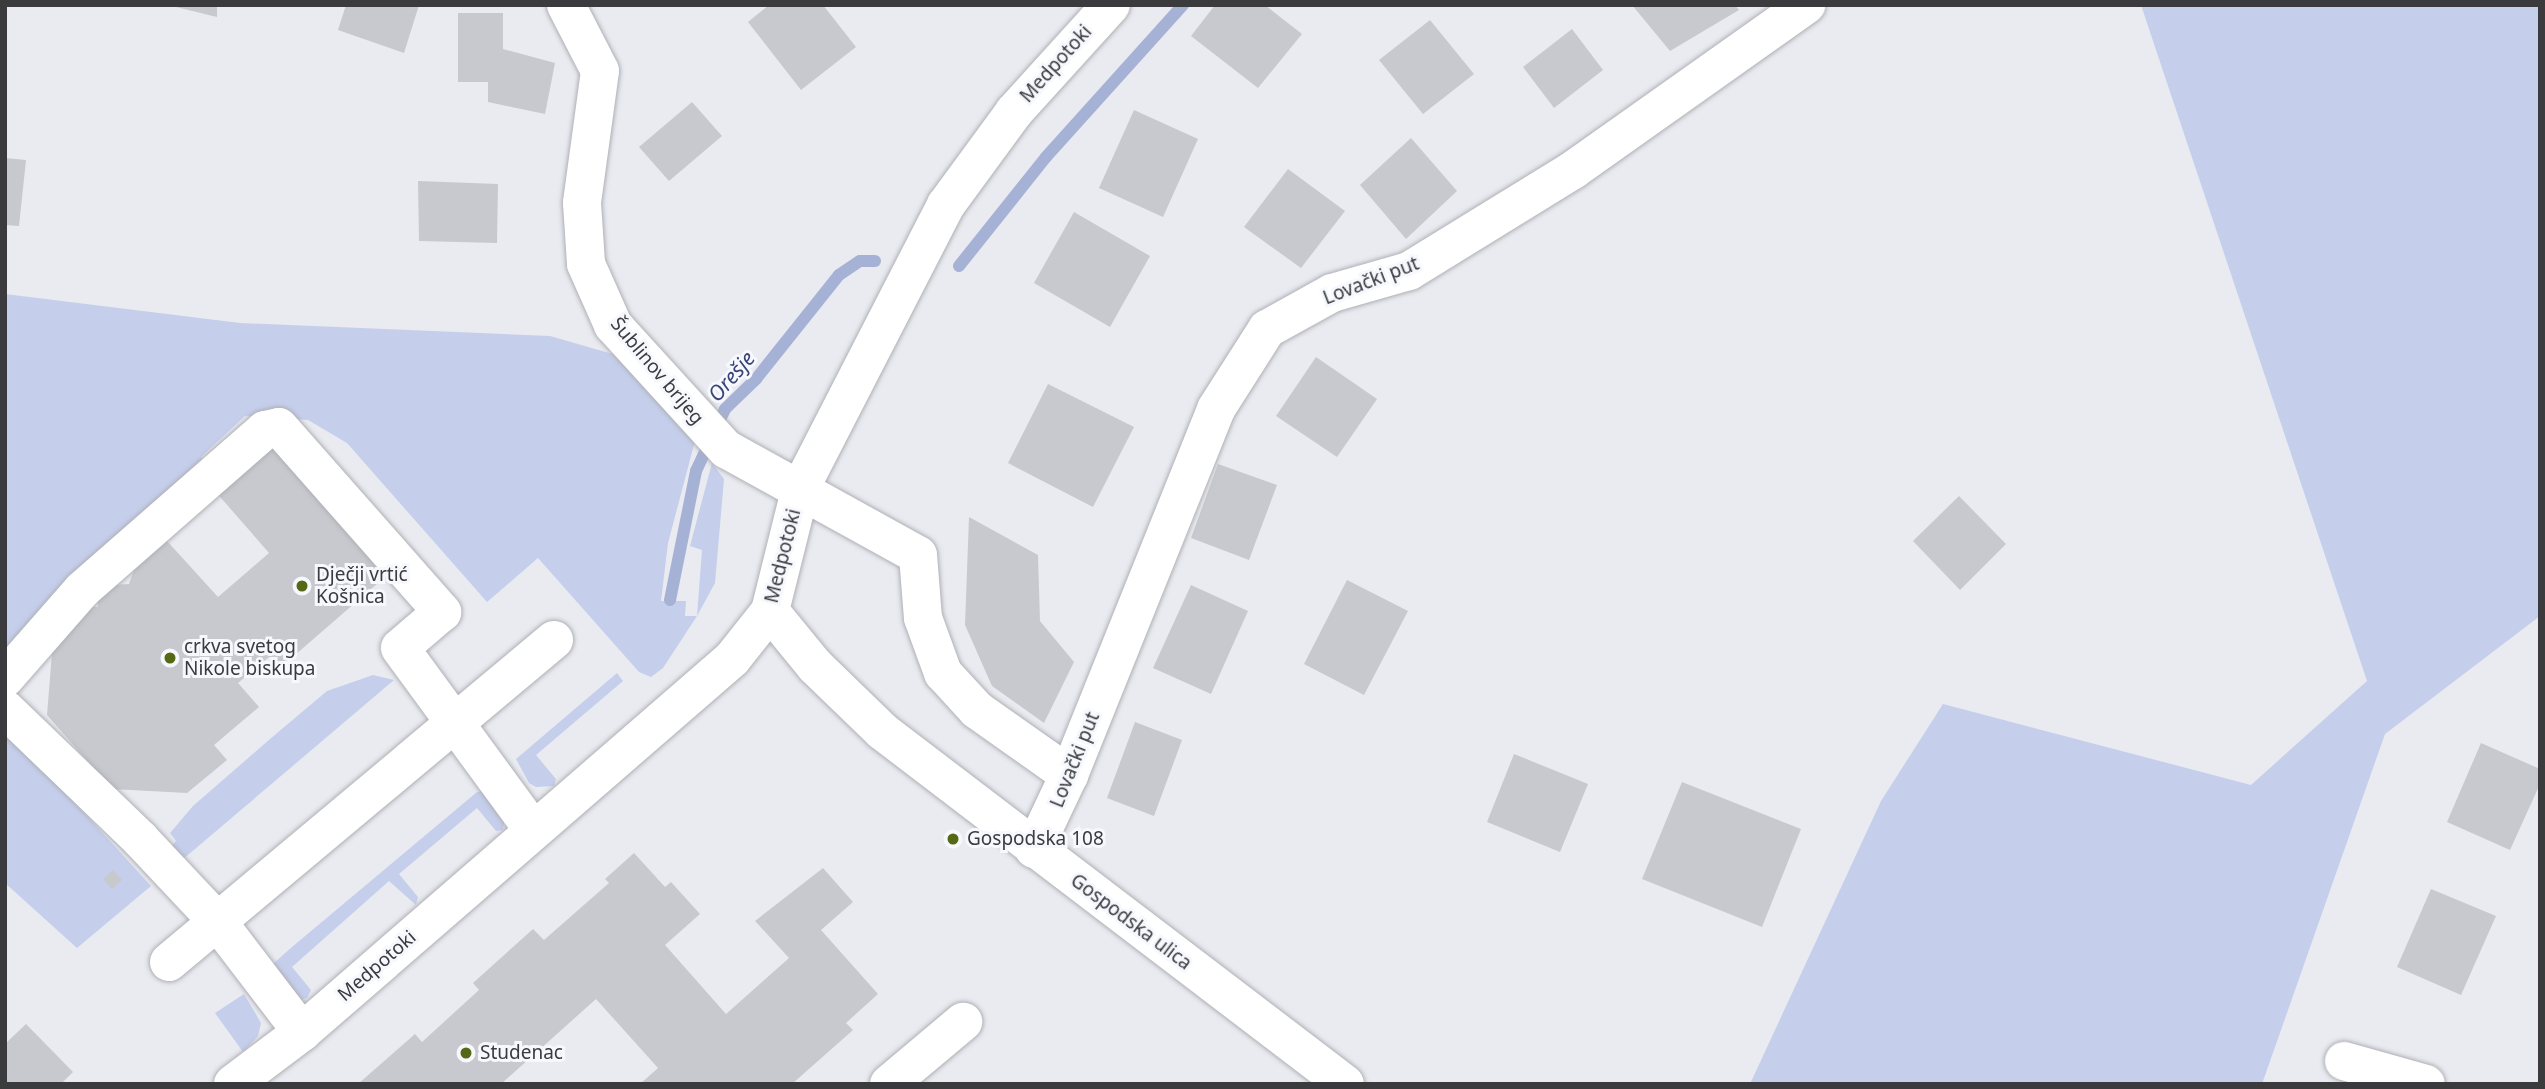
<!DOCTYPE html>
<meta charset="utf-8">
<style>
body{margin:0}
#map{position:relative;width:2545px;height:1089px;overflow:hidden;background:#e9ebf0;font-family:"Noto Sans",sans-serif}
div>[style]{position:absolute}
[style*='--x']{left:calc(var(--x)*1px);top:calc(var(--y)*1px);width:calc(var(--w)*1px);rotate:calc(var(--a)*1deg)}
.green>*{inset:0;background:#c5cfec}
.stream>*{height:12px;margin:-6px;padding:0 6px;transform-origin:6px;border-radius:6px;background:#a5b1d5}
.building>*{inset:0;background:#c7c9ce}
.roads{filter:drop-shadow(0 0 2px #afb0b6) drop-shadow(0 0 2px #afb0b6)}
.minor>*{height:38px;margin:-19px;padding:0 19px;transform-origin:19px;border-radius:19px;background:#fff}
.dots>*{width:19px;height:19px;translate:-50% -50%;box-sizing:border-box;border:4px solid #f6f8fe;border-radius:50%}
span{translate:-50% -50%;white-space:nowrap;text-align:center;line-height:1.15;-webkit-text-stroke:6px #f6f8fe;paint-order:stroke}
.street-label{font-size:19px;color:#3b3b3e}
.poi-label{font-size:19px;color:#3b3b3e}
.left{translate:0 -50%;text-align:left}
.water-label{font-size:21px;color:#384475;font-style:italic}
.frame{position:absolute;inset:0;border:7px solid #3b3b3e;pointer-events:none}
</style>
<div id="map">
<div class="green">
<div style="clip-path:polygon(2141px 5px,2540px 5px,2540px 616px,2385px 734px,2262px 1084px,1750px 1084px,1881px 801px,1943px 704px,2251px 785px,2367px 681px)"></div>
<div style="clip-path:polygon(5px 294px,240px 323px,550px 336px,616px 355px,695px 441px,668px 543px,661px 601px,686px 601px,685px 616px,697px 616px,702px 550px,690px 546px,712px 463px,724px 479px,715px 583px,697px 616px,663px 668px,651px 677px,639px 672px,538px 558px,487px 602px,347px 443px,308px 420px,245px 416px,201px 457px,208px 465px,5px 659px)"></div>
<div style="clip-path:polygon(617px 673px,623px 681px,536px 755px,556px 779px,554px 786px,536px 787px,529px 783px,516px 759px)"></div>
<div style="clip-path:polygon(373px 675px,394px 680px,182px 860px,170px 848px,176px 841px,170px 833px,193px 806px,270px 739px,327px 691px)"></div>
<div style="clip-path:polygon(5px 726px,151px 886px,77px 948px,5px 883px)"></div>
<div style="clip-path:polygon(484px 791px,505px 817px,503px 830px,496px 831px,477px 808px,399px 874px,418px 897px,416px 905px,389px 881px,292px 967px,311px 990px,307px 998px,301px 1000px,272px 971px,274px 963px,292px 947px,477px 792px)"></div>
<div style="clip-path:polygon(244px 994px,261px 1023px,258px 1036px,243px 1052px,215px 1013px)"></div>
</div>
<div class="stream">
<div style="--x:959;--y:266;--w:139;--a:-51.4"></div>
<div style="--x:1046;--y:157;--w:205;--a:-48"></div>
<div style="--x:670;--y:600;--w:132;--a:-78.6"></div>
<div style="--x:696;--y:471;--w:68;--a:-64.9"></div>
<div style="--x:725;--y:409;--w:43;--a:-44.1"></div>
<div style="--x:756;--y:379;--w:133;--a:-51.4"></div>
<div style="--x:839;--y:275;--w:25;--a:-34"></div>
<div style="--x:860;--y:261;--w:15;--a:0"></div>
</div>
<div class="building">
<div style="clip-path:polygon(172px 5px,217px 5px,217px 17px,172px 6px)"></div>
<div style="clip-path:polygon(346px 5px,419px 5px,404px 53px,338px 30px)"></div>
<div style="clip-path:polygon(769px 5px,823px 5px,856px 47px,801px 90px,748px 22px)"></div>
<div style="clip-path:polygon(1215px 5px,1265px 5px,1302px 34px,1258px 88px,1191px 36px)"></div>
<div style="clip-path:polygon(1632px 5px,1735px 5px,1739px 10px,1670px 51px)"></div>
<div style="clip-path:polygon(458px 13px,503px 13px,503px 49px,555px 63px,545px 114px,488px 102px,488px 82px,458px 82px)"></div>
<div style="clip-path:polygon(1430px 20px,1474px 74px,1423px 114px,1379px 60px)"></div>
<div style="clip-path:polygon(1572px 29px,1603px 70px,1554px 108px,1523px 67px)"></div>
<div style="clip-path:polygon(692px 102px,722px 136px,669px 181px,639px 147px)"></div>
<div style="clip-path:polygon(1134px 110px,1198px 139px,1163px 217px,1099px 188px)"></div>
<div style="clip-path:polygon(1411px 138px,1457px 191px,1406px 239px,1360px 185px)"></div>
<div style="clip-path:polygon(5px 158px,26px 160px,19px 226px,5px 225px)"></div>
<div style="clip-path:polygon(1288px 169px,1345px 211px,1301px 268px,1244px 227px)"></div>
<div style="clip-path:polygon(418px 181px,498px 184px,497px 243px,419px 241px)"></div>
<div style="clip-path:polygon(1074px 212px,1150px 256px,1110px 327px,1034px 283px)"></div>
<div style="clip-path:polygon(1316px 357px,1377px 399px,1337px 457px,1276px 416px)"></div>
<div style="clip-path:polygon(1048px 384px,1134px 427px,1093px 507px,1008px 463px)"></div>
<div style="clip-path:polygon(272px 442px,393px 570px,280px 668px,269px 657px,238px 683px,259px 707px,214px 745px,227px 760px,187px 793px,112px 789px,47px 715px,53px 640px,90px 607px,98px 607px,97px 586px,129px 584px,134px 570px,167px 541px,218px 597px,269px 553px,215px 491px)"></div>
<div style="clip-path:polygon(1218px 464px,1277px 485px,1249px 560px,1191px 538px)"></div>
<div style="clip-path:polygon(1959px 496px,2006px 544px,1960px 590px,1913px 541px)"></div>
<div style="clip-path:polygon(969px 517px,1038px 555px,1040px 621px,1074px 662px,1044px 723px,992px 686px,965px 625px)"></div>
<div style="clip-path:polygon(1347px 580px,1408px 611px,1364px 695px,1304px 664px)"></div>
<div style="clip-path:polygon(1191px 585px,1248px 611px,1211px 694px,1153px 668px)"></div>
<div style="clip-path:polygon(1135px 722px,1182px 740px,1154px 816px,1107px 798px)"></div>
<div style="clip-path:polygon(2481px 743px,2540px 769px,2540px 784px,2510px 850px,2447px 822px)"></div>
<div style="clip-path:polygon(1514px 754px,1588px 784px,1560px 852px,1487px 822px)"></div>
<div style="clip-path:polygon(1682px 782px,1801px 829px,1762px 927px,1642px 879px)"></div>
<div style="clip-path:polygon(634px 853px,665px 887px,671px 882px,700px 914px,665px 945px,726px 1014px,789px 958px,755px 921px,823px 868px,853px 902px,821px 930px,878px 994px,846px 1023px,853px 1030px,792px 1084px,640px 1084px,658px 1068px,596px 999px,501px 1084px,358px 1084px,415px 1034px,422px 1042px,479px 990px,473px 983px,533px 929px,544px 940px,609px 883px,605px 879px)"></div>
<div style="clip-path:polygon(113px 870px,122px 880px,112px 889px,103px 879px)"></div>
<div style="clip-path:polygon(2431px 889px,2496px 916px,2461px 995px,2397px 967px)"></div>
<div style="clip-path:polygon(26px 1024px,73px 1072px,61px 1084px,5px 1084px,5px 1044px)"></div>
</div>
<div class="roads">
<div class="minor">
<div style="--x:566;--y:5;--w:74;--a:62.7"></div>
<div style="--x:600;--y:71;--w:133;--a:97.8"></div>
<div style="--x:582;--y:203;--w:61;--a:86.2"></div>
<div style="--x:586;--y:264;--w:67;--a:66.1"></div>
<div style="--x:613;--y:325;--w:168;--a:47.7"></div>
<div style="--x:726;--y:449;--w:219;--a:28.9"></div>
<div style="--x:918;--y:555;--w:63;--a:85.5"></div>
<div style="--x:923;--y:618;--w:59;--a:70"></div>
<div style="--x:943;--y:673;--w:50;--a:47.4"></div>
<div style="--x:977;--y:710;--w:113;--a:35.2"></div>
<div style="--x:770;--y:611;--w:71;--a:50.7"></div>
<div style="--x:815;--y:666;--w:93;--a:44.1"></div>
<div style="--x:882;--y:731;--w:582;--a:37.32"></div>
<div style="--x:5;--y:678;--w:117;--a:-48.8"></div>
<div style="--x:82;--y:590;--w:243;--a:-41.2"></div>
<div style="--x:265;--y:430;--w:14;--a:-12"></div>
<div style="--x:279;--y:427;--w:247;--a:48.6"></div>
<div style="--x:442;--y:612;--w:55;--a:139.4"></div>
<div style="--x:400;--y:648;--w:225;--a:53.8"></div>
<div style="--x:5;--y:709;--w:189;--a:43.9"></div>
<div style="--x:141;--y:840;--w:111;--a:46.8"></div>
<div style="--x:217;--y:921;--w:140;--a:52.6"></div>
<div style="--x:1034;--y:849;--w:82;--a:-64.7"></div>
<div style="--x:1069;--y:775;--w:394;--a:-68.1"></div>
<div style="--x:1216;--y:409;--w:95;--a:-57.5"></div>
<div style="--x:1267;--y:329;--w:74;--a:-29"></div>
<div style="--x:1332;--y:293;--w:80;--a:-15.9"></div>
<div style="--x:1409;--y:271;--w:193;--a:-31.6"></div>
<div style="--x:1573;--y:170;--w:286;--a:-35.3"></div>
<div style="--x:169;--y:962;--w:502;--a:-39.91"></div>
<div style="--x:2344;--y:1061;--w:85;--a:15.7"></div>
<div style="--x:233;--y:1084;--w:86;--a:-37"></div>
<div style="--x:302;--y:1032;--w:569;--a:-40.94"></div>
<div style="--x:732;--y:659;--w:61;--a:-51.6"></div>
<div style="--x:770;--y:611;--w:128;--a:-76"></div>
<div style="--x:801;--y:487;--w:317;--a:-62.8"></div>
<div style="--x:946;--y:205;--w:115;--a:-53.8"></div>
<div style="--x:1014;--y:112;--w:144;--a:-47.8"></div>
<div style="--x:889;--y:1084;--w:97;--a:-40"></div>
</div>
</div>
<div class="dots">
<div style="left:302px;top:586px;background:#556813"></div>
<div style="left:170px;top:658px;background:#556813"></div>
<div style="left:953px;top:839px;background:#556813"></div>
<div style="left:466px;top:1053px;background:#556813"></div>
</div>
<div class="street-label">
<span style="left:1056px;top:64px;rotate:-48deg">Medpotoki</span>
<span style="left:1371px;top:281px;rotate:-21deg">Lovački put</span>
<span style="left:657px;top:371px;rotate:50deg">Šublinov brijeg</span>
<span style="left:783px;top:556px;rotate:-76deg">Medpotoki</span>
<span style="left:1075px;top:760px;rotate:-68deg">Lovački put</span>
<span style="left:1131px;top:922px;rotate:37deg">Gospodska ulica</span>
<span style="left:377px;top:966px;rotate:-41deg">Medpotoki</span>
</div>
<div class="poi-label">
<span class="left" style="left:316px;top:586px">Dječji vrtić<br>Košnica</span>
<span class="left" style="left:184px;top:658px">crkva svetog<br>Nikole biskupa</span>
<span class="left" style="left:967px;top:839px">Gospodska 108</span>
<span class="left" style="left:480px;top:1053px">Studenac</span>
</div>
<div class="water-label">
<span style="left:731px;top:376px;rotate:-49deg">Orešje</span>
</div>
<div class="frame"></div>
</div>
